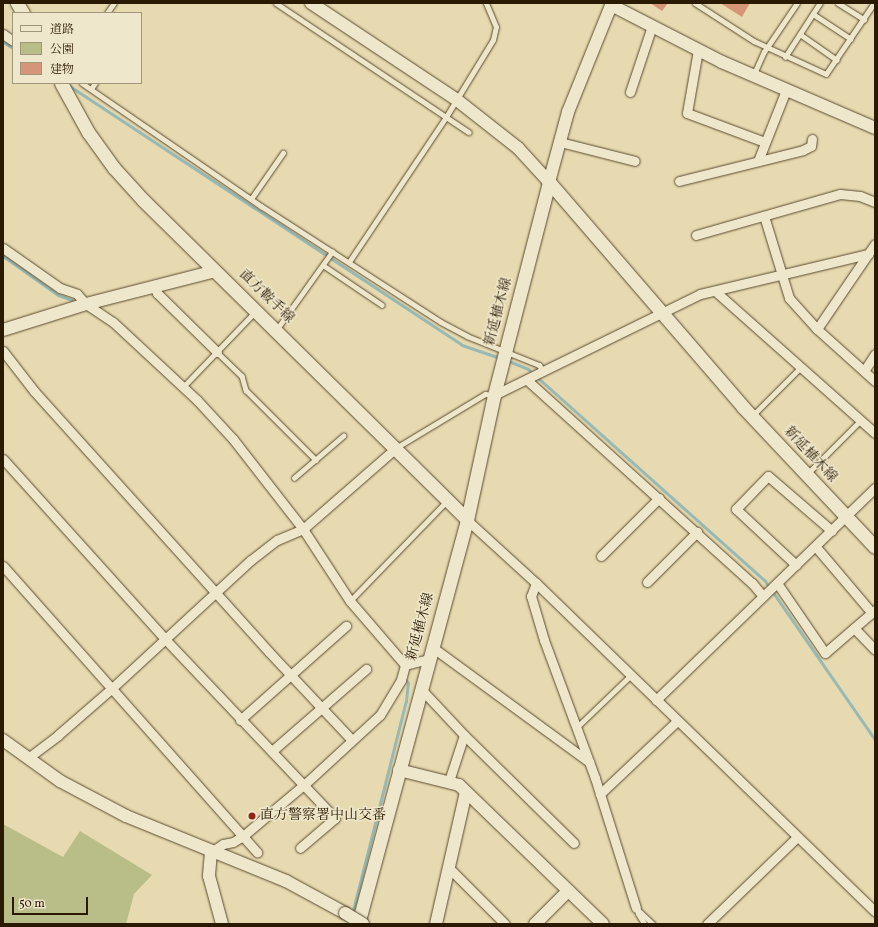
<!DOCTYPE html>
<meta charset="utf-8">
<style>
body{margin:0}
#map{position:relative;width:878px;height:927px;overflow:hidden;background:#e7dab0;font-family:Vollkorn,"Noto Serif JP",serif}
div>[style]{position:absolute}
[style*='--x']{left:calc(var(--x)*1px);top:calc(var(--y)*1px);width:calc(var(--w)*1px);rotate:calc(var(--a)*1deg)}
.green>*{inset:0;background:#b9be88}
.stream>*{height:3px;margin:-1.5px;padding:0 1.5px;transform-origin:1.5px;border-radius:1.5px;background:#98b9b4}
.building>*{inset:0;background:#d59578}
.roads{filter:drop-shadow(0 0 1px #5a4a2e) drop-shadow(0 0 1px #5a4a2e)}
.service>*{height:4.5px;margin:-2.25px;padding:0 2.25px;transform-origin:2.25px;border-radius:2.25px;background:#efe7cc}
.minor>*{height:9px;margin:-4.5px;padding:0 4.5px;transform-origin:4.5px;border-radius:4.5px;background:#efe7cc}
.tertiary>*{height:12px;margin:-6px;padding:0 6px;transform-origin:6px;border-radius:6px;background:#efe7cc}
.secondary>*{height:13px;margin:-6.5px;padding:0 6.5px;transform-origin:6.5px;border-radius:6.5px;background:#efe7cc}
.bridges{filter:drop-shadow(0 0 1px #5a4a2e) drop-shadow(0 0 1px #5a4a2e)}
.tertiary-bridge>*{height:12px;margin:-6px;padding:0 6px;transform-origin:6px;border-radius:6px;background:#efe7cc}
.dots>*{width:11px;height:11px;translate:-50% -50%;box-sizing:border-box;border:2px solid #efe7cc;border-radius:50%}
span{translate:-50% -50%;white-space:nowrap;text-align:center;line-height:1.15;-webkit-text-stroke:3px #efe7cc;paint-order:stroke}
.street-label{font-size:14px;color:#2b1a02}
.poi-label{font-size:14px;color:#2b1a02}
.left{translate:0 -50%;text-align:left}
.frame{position:absolute;inset:0;border:4px solid #2b1a02;pointer-events:none}
.legend{position:absolute;left:12px;top:12px;width:130px;height:72px;box-sizing:border-box;background:#efe7cc;border:1px solid #a1957b;margin:0;padding:5px 7px;list-style:none;font-size:12px;color:#2b1a02}
.legend li{display:flex;align-items:center;gap:8px;height:20px}
.legend b{width:20px;border:1px solid #a1957b}
.scale{position:absolute;left:12px;top:897px;width:76px;height:18px;box-sizing:border-box;border:2px solid #2b1a02;border-top:0;padding-left:5px;font-size:12px;line-height:14px;white-space:nowrap;color:#2b1a02;-webkit-text-stroke:3px #efe7cc;paint-order:stroke}
</style>
<div id="map">
<div class="green">
<div style="clip-path:polygon(3px 824px,63px 857px,80px 831px,152px 875px,134px 894px,126px 924px,3px 924px)"></div>
</div>
<div class="stream">
<div style="--x:3;--y:42;--w:12;--a:31"></div>
<div style="--x:68;--y:85;--w:472;--a:33.4"></div>
<div style="--x:462;--y:345;--w:40;--a:18.9"></div>
<div style="--x:3;--y:256;--w:67;--a:35.3"></div>
<div style="--x:58;--y:295;--w:15;--a:20"></div>
<div style="--x:506;--y:360;--w:24;--a:22"></div>
<div style="--x:528;--y:369;--w:318;--a:41.8"></div>
<div style="--x:765;--y:581;--w:193;--a:55.3"></div>
<div style="--x:352;--y:914;--w:220;--a:-75.8"></div>
<div style="--x:406;--y:701;--w:18;--a:-84"></div>
<div style="--x:408;--y:683;--w:4;--a:-124"></div>
</div>
<div class="building">
<div style="clip-path:polygon(650px 3px,668px 3px,662px 11px)"></div>
<div style="clip-path:polygon(720px 3px,750px 3px,742px 17px)"></div>
</div>
<div class="roads">
<div class="service">
<div style="--x:276;--y:3;--w:232;--a:33.8"></div>
<div style="--x:695;--y:3;--w:70;--a:32.8"></div>
<div style="--x:754;--y:41;--w:79;--a:24.6"></div>
<div style="--x:826;--y:74;--w:86;--a:-55.9"></div>
<div style="--x:838;--y:3;--w:31;--a:32"></div>
<div style="--x:107;--y:13;--w:12;--a:-55"></div>
<div style="--x:813;--y:14;--w:45;--a:33.3"></div>
<div style="--x:800;--y:34;--w:45;--a:35.1"></div>
<div style="--x:785;--y:57;--w:64;--a:-57.1"></div>
<div style="--x:754;--y:74;--w:24;--a:-66"></div>
<div style="--x:764;--y:52;--w:59;--a:-56"></div>
<div style="--x:82;--y:83;--w:217;--a:34.5"></div>
<div style="--x:261;--y:206;--w:214;--a:32.8"></div>
<div style="--x:441;--y:322;--w:30;--a:28"></div>
<div style="--x:467;--y:336;--w:78;--a:21.9"></div>
<div style="--x:539;--y:365;--w:8;--a:50"></div>
<div style="--x:91;--y:89;--w:7;--a:-56"></div>
<div style="--x:251;--y:199;--w:56;--a:-55.2"></div>
<div style="--x:349;--y:262;--w:174;--a:-56.2"></div>
<div style="--x:446;--y:117;--w:90;--a:-58.6"></div>
<div style="--x:493;--y:40;--w:13;--a:-77"></div>
<div style="--x:496;--y:27;--w:26;--a:-113"></div>
<div style="--x:323;--y:265;--w:71;--a:34.1"></div>
<div style="--x:277;--y:329;--w:95;--a:-54.5"></div>
<div style="--x:217;--y:352;--w:35;--a:44"></div>
<div style="--x:242;--y:376;--w:15;--a:74"></div>
<div style="--x:246;--y:390;--w:99;--a:45"></div>
<div style="--x:183;--y:387;--w:104;--a:-46.2"></div>
<div style="--x:753;--y:415;--w:68;--a:-45"></div>
<div style="--x:396;--y:448;--w:104;--a:-31.2"></div>
<div style="--x:485;--y:394;--w:7;--a:8"></div>
<div style="--x:807;--y:474;--w:76;--a:-45"></div>
<div style="--x:294;--y:478;--w:65;--a:-40.6"></div>
<div style="--x:350;--y:601;--w:138;--a:-45.9"></div>
<div style="--x:576;--y:728;--w:76;--a:-43.9"></div>
<div style="--x:636;--y:908;--w:23;--a:43"></div>
<div style="--x:638;--y:913;--w:13;--a:58"></div>
</div>
<div class="minor">
<div style="--x:3;--y:34;--w:12;--a:35"></div>
<div style="--x:698;--y:50;--w:64;--a:99.9"></div>
<div style="--x:687;--y:113;--w:83;--a:20.4"></div>
<div style="--x:630;--y:92;--w:70;--a:-71.6"></div>
<div style="--x:560;--y:142;--w:77;--a:14.2"></div>
<div style="--x:758;--y:161;--w:76;--a:-68.5"></div>
<div style="--x:679;--y:181;--w:128;--a:-14"></div>
<div style="--x:803;--y:150;--w:9;--a:-27"></div>
<div style="--x:811;--y:146;--w:7;--a:-82"></div>
<div style="--x:764;--y:216;--w:86;--a:73"></div>
<div style="--x:789;--y:298;--w:42;--a:47.9"></div>
<div style="--x:817;--y:329;--w:78;--a:41.9"></div>
<div style="--x:696;--y:235;--w:150;--a:-15.9"></div>
<div style="--x:840;--y:194;--w:20;--a:6"></div>
<div style="--x:860;--y:196;--w:16;--a:22"></div>
<div style="--x:3;--y:248;--w:70;--a:35.1"></div>
<div style="--x:60;--y:288;--w:18;--a:19"></div>
<div style="--x:77;--y:294;--w:13;--a:48"></div>
<div style="--x:86;--y:304;--w:32;--a:34"></div>
<div style="--x:113;--y:322;--w:115;--a:42.9"></div>
<div style="--x:197;--y:400;--w:53;--a:47.3"></div>
<div style="--x:233;--y:439;--w:114;--a:52.1"></div>
<div style="--x:303;--y:529;--w:86;--a:56.9"></div>
<div style="--x:350;--y:601;--w:84;--a:49.3"></div>
<div style="--x:154;--y:286;--w:8;--a:67"></div>
<div style="--x:157;--y:293;--w:84;--a:44.5"></div>
<div style="--x:715;--y:291;--w:214;--a:41.6"></div>
<div style="--x:817;--y:329;--w:91;--a:-55.8"></div>
<div style="--x:3;--y:351;--w:51;--a:52.2"></div>
<div style="--x:34;--y:391;--w:351;--a:48"></div>
<div style="--x:269;--y:652;--w:121;--a:46.7"></div>
<div style="--x:864;--y:371;--w:20;--a:-57"></div>
<div style="--x:527;--y:380;--w:303;--a:42.1"></div>
<div style="--x:752;--y:583;--w:17;--a:50"></div>
<div style="--x:494;--y:395;--w:229;--a:-26.1"></div>
<div style="--x:700;--y:294;--w:173;--a:-13.4"></div>
<div style="--x:868;--y:254;--w:12;--a:-55"></div>
<div style="--x:3;--y:459;--w:242;--a:48"></div>
<div style="--x:165;--y:639;--w:247;--a:46.5"></div>
<div style="--x:335;--y:818;--w:46;--a:139.4"></div>
<div style="--x:467;--y:520;--w:93;--a:42.4"></div>
<div style="--x:536;--y:583;--w:472;--a:44.1"></div>
<div style="--x:816;--y:547;--w:87;--a:49.7"></div>
<div style="--x:601;--y:556;--w:82;--a:-45"></div>
<div style="--x:796;--y:565;--w:82;--a:-137"></div>
<div style="--x:736;--y:509;--w:46;--a:-45.9"></div>
<div style="--x:768;--y:476;--w:84;--a:40.7"></div>
<div style="--x:3;--y:566;--w:383;--a:48.4"></div>
<div style="--x:647;--y:582;--w:71;--a:-45"></div>
<div style="--x:536;--y:583;--w:14;--a:111"></div>
<div style="--x:531;--y:596;--w:46;--a:73.5"></div>
<div style="--x:544;--y:640;--w:147;--a:69.7"></div>
<div style="--x:595;--y:778;--w:136;--a:72.5"></div>
<div style="--x:777;--y:583;--w:85;--a:55.6"></div>
<div style="--x:825;--y:653;--w:66;--a:-40.7"></div>
<div style="--x:854;--y:628;--w:30;--a:46"></div>
<div style="--x:432;--y:647;--w:195;--a:36.2"></div>
<div style="--x:421;--y:689;--w:63;--a:46.9"></div>
<div style="--x:464;--y:735;--w:154;--a:44.5"></div>
<div style="--x:656;--y:700;--w:305;--a:-44.1"></div>
<div style="--x:240;--y:720;--w:142;--a:-41.6"></div>
<div style="--x:272;--y:751;--w:125;--a:-41.1"></div>
<div style="--x:28;--y:758;--w:38;--a:-37"></div>
<div style="--x:58;--y:735;--w:70;--a:-41"></div>
<div style="--x:111;--y:689;--w:190;--a:-42.7"></div>
<div style="--x:251;--y:560;--w:33;--a:-38"></div>
<div style="--x:277;--y:540;--w:28;--a:-23"></div>
<div style="--x:303;--y:529;--w:123;--a:-41.1"></div>
<div style="--x:449;--y:781;--w:48;--a:-71.9"></div>
<div style="--x:600;--y:794;--w:106;--a:-43.5"></div>
<div style="--x:211;--y:852;--w:14;--a:-34"></div>
<div style="--x:223;--y:844;--w:10;--a:-11"></div>
<div style="--x:233;--y:842;--w:12;--a:-31"></div>
<div style="--x:243;--y:836;--w:82;--a:-40.1"></div>
<div style="--x:306;--y:783;--w:100;--a:-42.6"></div>
<div style="--x:380;--y:715;--w:41;--a:-59"></div>
<div style="--x:401;--y:680;--w:16;--a:-75"></div>
<div style="--x:405;--y:665;--w:25;--a:-14"></div>
<div style="--x:449;--y:868;--w:79;--a:45"></div>
<div style="--x:707;--y:924;--w:125;--a:-44"></div>
</div>
<div class="tertiary">
<div style="--x:311;--y:3;--w:175;--a:33.6"></div>
<div style="--x:457;--y:100;--w:78;--a:38.2"></div>
<div style="--x:518;--y:148;--w:46;--a:47.6"></div>
<div style="--x:611;--y:5;--w:125;--a:27.2"></div>
<div style="--x:722;--y:62;--w:167;--a:23.3"></div>
<div style="--x:549;--y:182;--w:73;--a:-74.8"></div>
<div style="--x:568;--y:112;--w:118;--a:-68"></div>
<div style="--x:3;--y:330;--w:87;--a:-17.4"></div>
<div style="--x:86;--y:304;--w:133;--a:-14.3"></div>
<div style="--x:3;--y:740;--w:70;--a:35.7"></div>
<div style="--x:60;--y:781;--w:75;--a:27.9"></div>
<div style="--x:126;--y:816;--w:173;--a:22.1"></div>
<div style="--x:286;--y:881;--w:67;--a:28.5"></div>
<div style="--x:399;--y:770;--w:62;--a:14"></div>
<div style="--x:459;--y:785;--w:200;--a:44"></div>
<div style="--x:211;--y:852;--w:24;--a:95"></div>
<div style="--x:209;--y:876;--w:50;--a:74.8"></div>
<div style="--x:436;--y:924;--w:135;--a:-77.2"></div>
<div style="--x:535;--y:924;--w:47;--a:-45"></div>
</div>
<div class="secondary">
<div style="--x:17;--y:3;--w:12;--a:59"></div>
<div style="--x:61;--y:83;--w:56;--a:61.1"></div>
<div style="--x:88;--y:132;--w:44;--a:54.2"></div>
<div style="--x:114;--y:168;--w:43;--a:47.8"></div>
<div style="--x:143;--y:200;--w:455;--a:44.6"></div>
<div style="--x:549;--y:182;--w:297;--a:49.2"></div>
<div style="--x:743;--y:407;--w:192;--a:46.7"></div>
<div style="--x:358;--y:924;--w:418;--a:-74.9"></div>
<div style="--x:467;--y:520;--w:128;--a:-77.8"></div>
<div style="--x:494;--y:395;--w:220;--a:-75.5"></div>
</div>
</div>
<div class="bridges">
<div class="tertiary-bridge">
<div style="--x:345;--y:913;--w:21;--a:31"></div>
</div>
</div>
<div class="dots">
<div style="left:252px;top:816px;background:#8f2418"></div>
</div>
<div class="street-label">
<span style="left:266px;top:297px;rotate:44deg">直方鞍手線</span>
<span style="left:499px;top:312px;rotate:-75deg">新延植木線</span>
<span style="left:810px;top:455px;rotate:47deg">新延植木線</span>
<span style="left:421px;top:627px;rotate:-75deg">新延植木線</span>
</div>
<div class="poi-label">
<span class="left" style="left:260px;top:816px">直方警察署中山交番</span>
</div>
<div class="frame"></div>
<ul class="legend">
<li><b style="height:5px;background:#efe7cc"></b>道路</li>
<li><b style="height:11px;background:#b9be88"></b>公園</li>
<li><b style="height:11px;background:#d59578"></b>建物</li>
</ul>
<div class="scale">50 m</div>
</div>
